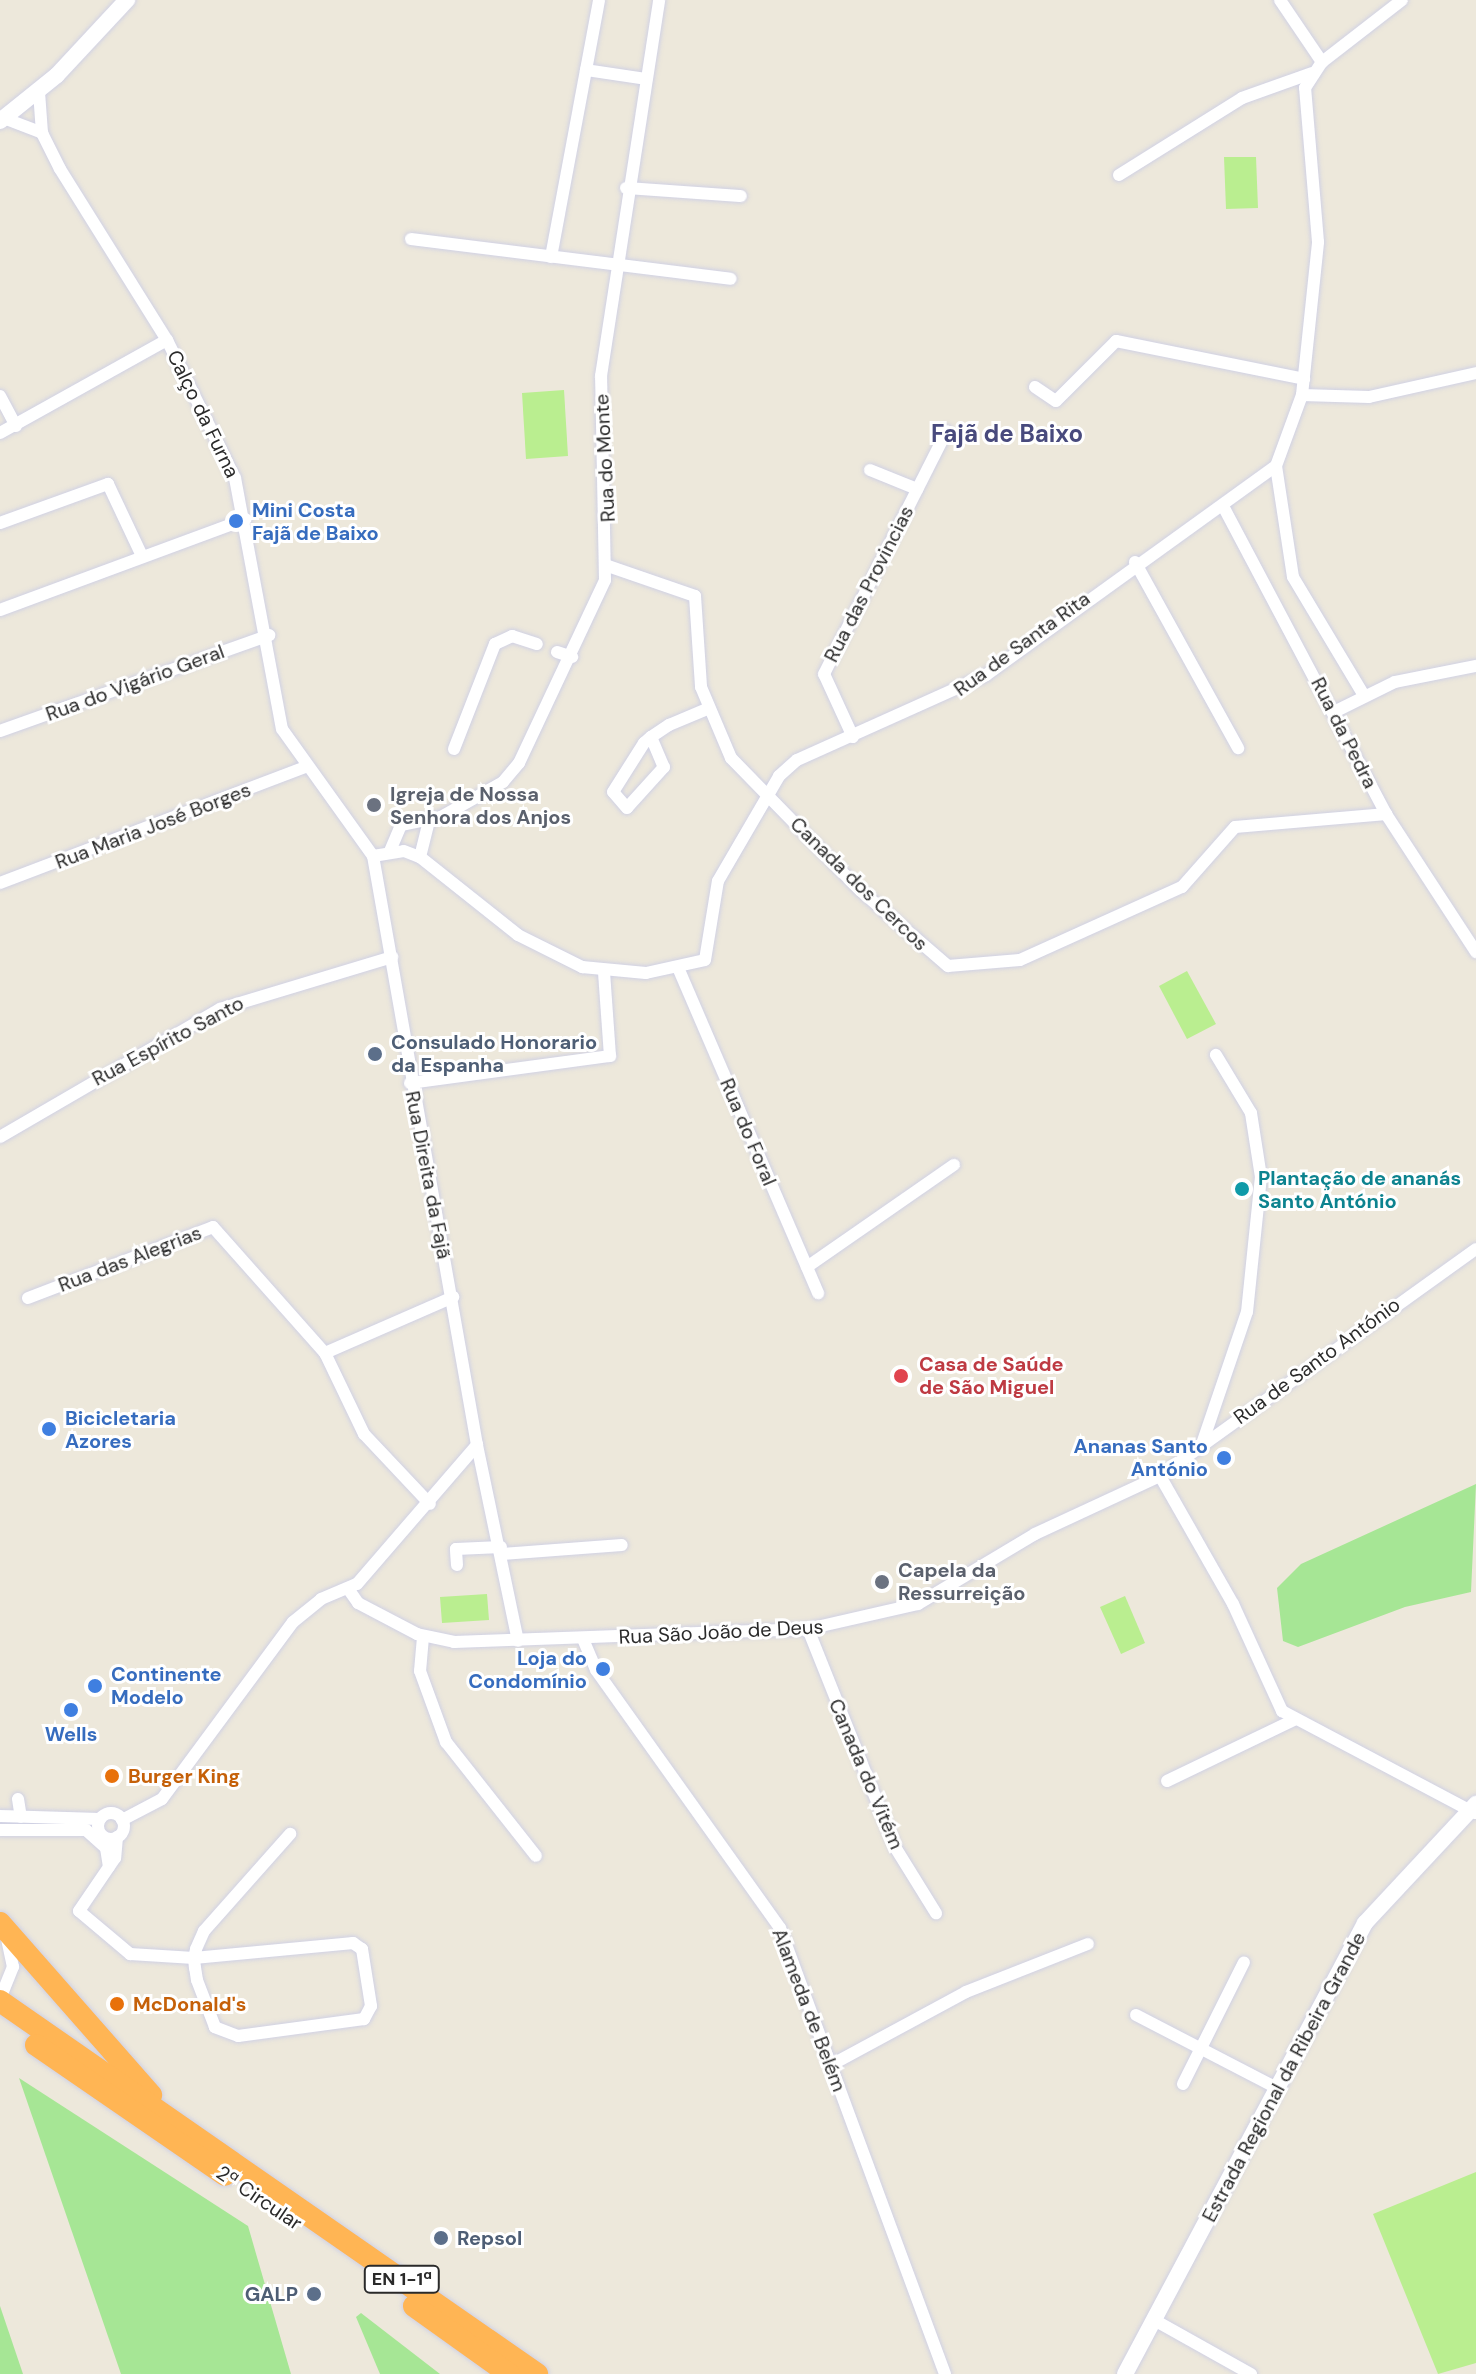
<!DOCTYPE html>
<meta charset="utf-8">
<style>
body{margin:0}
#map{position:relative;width:1476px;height:2374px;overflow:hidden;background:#ede8db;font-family:"DM Sans",sans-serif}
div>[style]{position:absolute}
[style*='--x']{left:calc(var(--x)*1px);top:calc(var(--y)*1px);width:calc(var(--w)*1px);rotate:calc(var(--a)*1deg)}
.green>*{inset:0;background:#a6e695}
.pitch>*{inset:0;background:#baee90}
.roads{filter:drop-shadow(0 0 2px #d0d1e4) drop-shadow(0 0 2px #d0d1e4)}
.street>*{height:12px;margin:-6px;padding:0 6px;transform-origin:6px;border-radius:6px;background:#fff}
.street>.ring{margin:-6px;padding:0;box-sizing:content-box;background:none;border:12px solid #fff;border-radius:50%}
.secondary>*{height:16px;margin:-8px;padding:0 8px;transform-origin:8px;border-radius:8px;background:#fff}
.highway>*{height:22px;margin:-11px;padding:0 11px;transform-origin:11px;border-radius:11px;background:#ffb554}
.dots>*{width:22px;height:22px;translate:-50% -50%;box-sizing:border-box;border:4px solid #fff;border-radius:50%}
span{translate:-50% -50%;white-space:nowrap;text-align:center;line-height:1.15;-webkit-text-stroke:6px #fff;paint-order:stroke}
.shield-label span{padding:2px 6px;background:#fff;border:2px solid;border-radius:6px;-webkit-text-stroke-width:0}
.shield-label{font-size:18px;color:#2a2a2a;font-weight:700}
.street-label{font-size:20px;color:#2a2a2a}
.shop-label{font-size:20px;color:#366cbe;font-weight:700}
.left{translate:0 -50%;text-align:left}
.right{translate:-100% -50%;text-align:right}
.worship-label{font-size:20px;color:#5b616d;font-weight:700}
.service-label{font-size:20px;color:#4e5e75;font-weight:700}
.culture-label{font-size:20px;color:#0d838f;font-weight:700}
.health-label{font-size:20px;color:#be3a42;font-weight:700}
.food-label{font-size:20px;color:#c56008;font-weight:700}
.quarter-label{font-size:24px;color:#484a7d;font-weight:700}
</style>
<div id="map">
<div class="green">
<div style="clip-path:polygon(1476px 1484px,1471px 1592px,1405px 1607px,1298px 1647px,1283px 1641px,1277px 1588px,1301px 1564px)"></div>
<div style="clip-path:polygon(19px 2078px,248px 2226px,291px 2374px,121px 2374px)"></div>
<div style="clip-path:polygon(0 2306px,23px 2374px,0 2374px)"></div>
<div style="clip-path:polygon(361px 2313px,440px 2374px,380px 2374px,356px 2317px)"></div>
</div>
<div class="pitch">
<div style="clip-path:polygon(1224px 157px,1256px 157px,1258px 208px,1226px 209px)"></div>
<div style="clip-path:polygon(564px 390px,568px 456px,526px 459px,522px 393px)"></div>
<div style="clip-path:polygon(1187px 971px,1216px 1024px,1187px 1039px,1159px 986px)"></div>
<div style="clip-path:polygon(487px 1594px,489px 1620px,442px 1623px,440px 1597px)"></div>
<div style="clip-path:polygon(1125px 1596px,1145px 1643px,1121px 1654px,1100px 1607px)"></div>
<div style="clip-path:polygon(1476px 2172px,1476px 2363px,1438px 2374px,1373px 2214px)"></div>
</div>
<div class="roads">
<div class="street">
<div style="--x:1280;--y:0;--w:75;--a:55.9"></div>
<div style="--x:586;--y:70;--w:61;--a:8.5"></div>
<div style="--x:39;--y:92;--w:41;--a:85.8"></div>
<div style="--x:42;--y:133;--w:40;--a:63.4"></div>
<div style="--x:60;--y:169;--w:202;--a:58"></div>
<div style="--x:167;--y:340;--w:154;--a:63.8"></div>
<div style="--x:235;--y:478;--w:255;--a:79.4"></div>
<div style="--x:282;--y:729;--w:156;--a:54.4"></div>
<div style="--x:6;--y:119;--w:39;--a:21"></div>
<div style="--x:1119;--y:175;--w:145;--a:-32"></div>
<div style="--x:1242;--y:98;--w:74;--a:-19.7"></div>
<div style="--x:626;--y:188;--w:115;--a:4"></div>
<div style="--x:411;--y:239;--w:322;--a:7.1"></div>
<div style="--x:551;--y:257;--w:261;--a:-79.4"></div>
<div style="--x:1035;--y:387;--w:25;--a:34"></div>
<div style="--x:1056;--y:401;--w:85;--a:-45"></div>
<div style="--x:1116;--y:341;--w:192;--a:11.4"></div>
<div style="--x:1302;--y:395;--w:67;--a:1.7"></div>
<div style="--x:1369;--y:397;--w:110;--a:-12.6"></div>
<div style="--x:0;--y:396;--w:34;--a:62"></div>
<div style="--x:0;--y:433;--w:191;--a:-29.1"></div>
<div style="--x:1276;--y:466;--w:112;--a:81.3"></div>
<div style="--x:1293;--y:577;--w:136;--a:59.1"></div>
<div style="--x:870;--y:470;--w:51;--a:22"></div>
<div style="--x:1223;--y:506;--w:348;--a:62.1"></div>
<div style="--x:1386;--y:814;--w:165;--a:56.9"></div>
<div style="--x:0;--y:523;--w:115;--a:-19.9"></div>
<div style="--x:108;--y:484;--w:80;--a:64.7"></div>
<div style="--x:1135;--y:562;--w:213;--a:61"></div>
<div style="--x:608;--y:566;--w:92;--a:19"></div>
<div style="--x:695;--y:596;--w:91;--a:86.2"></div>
<div style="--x:701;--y:687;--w:77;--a:67.1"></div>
<div style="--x:731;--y:758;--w:186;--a:45.7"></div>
<div style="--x:861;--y:891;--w:115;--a:40.8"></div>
<div style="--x:948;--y:966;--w:72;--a:-4.8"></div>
<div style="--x:1020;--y:960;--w:178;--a:-24.3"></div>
<div style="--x:1182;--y:887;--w:80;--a:-48.5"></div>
<div style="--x:1235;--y:827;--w:152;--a:-4.9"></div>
<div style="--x:0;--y:610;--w:262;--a:-20.3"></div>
<div style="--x:557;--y:652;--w:16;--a:18"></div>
<div style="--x:1334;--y:712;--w:68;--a:-26.2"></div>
<div style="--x:1395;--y:682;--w:83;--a:-11.2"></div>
<div style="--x:0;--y:731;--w:286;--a:-19.6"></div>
<div style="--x:651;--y:737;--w:33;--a:67"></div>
<div style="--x:664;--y:767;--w:55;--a:132.1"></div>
<div style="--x:627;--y:808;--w:21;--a:-131"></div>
<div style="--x:613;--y:792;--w:58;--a:-57.7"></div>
<div style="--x:644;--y:743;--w:9;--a:-41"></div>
<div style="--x:651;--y:737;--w:22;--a:-34"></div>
<div style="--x:669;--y:725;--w:41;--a:-22.8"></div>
<div style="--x:853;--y:737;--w:69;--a:-114.7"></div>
<div style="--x:824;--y:674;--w:272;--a:-63.2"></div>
<div style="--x:454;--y:749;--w:113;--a:-68.7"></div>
<div style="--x:495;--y:644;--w:19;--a:-25"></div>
<div style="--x:512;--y:636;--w:26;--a:18"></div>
<div style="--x:390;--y:851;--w:28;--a:-67"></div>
<div style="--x:401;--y:825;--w:41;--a:-11.3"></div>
<div style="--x:441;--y:817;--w:71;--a:-29.4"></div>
<div style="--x:503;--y:782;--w:25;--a:-50"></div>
<div style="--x:519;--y:763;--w:202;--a:-64.8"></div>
<div style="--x:605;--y:580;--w:204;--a:-91.1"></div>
<div style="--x:601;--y:376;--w:380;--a:-81.2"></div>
<div style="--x:373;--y:856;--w:31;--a:-9"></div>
<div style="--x:404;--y:851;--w:17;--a:21"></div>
<div style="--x:420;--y:857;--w:125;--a:38.5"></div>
<div style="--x:518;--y:935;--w:72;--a:26.6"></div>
<div style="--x:582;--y:967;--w:64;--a:5.4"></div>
<div style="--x:646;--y:973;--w:60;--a:-12.4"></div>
<div style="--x:705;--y:960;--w:80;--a:-80.7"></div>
<div style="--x:718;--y:881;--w:121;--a:-59.8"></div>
<div style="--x:779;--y:776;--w:24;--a:-42"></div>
<div style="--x:797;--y:760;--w:207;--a:-24.2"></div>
<div style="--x:986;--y:675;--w:357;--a:-35.8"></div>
<div style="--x:1276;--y:466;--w:76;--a:-69.9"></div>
<div style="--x:1302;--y:395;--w:154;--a:-84"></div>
<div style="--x:1318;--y:242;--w:155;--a:-94.8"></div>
<div style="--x:1305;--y:88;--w:31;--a:-57"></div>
<div style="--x:1322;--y:62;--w:101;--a:-37.8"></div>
<div style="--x:420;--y:857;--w:36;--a:-76"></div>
<div style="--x:0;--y:883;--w:327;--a:-20.8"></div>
<div style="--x:679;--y:970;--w:352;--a:66.7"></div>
<div style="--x:410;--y:1083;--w:202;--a:-7.7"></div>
<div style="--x:610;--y:1056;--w:83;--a:-94.1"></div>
<div style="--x:0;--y:1137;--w:255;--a:-30.2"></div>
<div style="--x:220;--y:1009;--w:180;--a:-16.8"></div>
<div style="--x:807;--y:1267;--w:179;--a:-34.8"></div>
<div style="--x:28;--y:1298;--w:198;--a:-21"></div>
<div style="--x:213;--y:1227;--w:169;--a:48.4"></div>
<div style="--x:325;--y:1353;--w:140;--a:-23.6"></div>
<div style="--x:325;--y:1353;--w:90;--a:64.3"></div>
<div style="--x:364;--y:1434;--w:96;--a:46.7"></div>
<div style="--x:1202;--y:1444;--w:139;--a:-71.2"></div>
<div style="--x:1247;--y:1312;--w:136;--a:-84.1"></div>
<div style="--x:1261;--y:1177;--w:65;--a:-98.9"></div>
<div style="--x:1251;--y:1113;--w:68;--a:-121.1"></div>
<div style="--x:477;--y:1445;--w:200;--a:78.2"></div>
<div style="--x:1160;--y:1476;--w:147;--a:60.3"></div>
<div style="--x:1233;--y:1604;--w:118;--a:65.4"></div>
<div style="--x:1282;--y:1711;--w:218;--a:27.9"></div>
<div style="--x:502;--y:1554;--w:120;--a:-4.3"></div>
<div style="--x:457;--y:1565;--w:16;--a:-94"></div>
<div style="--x:456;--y:1549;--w:45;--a:-2.5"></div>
<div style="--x:349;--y:1590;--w:16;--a:55"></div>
<div style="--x:358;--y:1603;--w:67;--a:27.7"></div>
<div style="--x:417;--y:1634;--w:38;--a:12"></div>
<div style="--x:454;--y:1642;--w:354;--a:-2.1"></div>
<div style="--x:808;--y:1629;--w:113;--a:-12.8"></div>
<div style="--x:918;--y:1604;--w:136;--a:-30.9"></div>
<div style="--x:1035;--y:1534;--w:138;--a:-24.9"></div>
<div style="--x:1160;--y:1476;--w:389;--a:-35.7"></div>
<div style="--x:808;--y:1629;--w:235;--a:68.2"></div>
<div style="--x:895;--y:1847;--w:78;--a:58.2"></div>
<div style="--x:423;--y:1637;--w:34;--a:95"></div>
<div style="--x:420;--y:1671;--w:76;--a:69.9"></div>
<div style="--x:446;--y:1742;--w:145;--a:51.7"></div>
<div style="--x:583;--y:1639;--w:34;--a:67"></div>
<div style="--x:596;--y:1670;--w:317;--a:54.5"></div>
<div style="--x:780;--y:1928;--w:476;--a:69.7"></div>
<div style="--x:1167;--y:1781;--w:141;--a:-25.7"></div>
<div style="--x:18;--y:1799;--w:18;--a:81"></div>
<div class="ring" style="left:98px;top:1813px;width:14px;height:14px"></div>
<div style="--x:0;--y:1816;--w:100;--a:1.7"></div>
<div style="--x:122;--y:1820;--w:45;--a:-27.7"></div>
<div style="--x:162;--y:1799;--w:220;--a:-53.5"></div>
<div style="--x:293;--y:1622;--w:36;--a:-39"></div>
<div style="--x:321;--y:1599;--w:39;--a:-23"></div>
<div style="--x:357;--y:1584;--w:184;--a:-49.2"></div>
<div style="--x:477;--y:1445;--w:598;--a:-100.01"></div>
<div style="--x:0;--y:1830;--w:86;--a:0"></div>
<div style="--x:86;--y:1830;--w:27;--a:42"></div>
<div style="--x:106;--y:1848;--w:19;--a:81"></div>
<div style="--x:117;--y:1837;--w:21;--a:95"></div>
<div style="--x:115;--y:1858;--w:64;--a:124.2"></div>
<div style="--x:79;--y:1911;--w:67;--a:40.1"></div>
<div style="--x:130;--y:1954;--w:64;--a:3.6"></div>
<div style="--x:194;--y:1958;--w:160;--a:-5.4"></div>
<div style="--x:353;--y:1943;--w:11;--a:34"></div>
<div style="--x:362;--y:1949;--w:58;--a:81"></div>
<div style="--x:371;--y:2006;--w:15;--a:118"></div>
<div style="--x:364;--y:2019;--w:127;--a:172.3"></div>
<div style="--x:238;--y:2036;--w:25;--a:-159"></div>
<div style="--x:215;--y:2027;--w:50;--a:-111"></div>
<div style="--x:197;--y:1980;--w:12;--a:-99"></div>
<div style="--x:195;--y:1968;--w:10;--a:-96"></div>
<div style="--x:194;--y:1958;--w:9;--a:-77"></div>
<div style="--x:196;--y:1949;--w:20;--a:-66"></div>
<div style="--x:204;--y:1931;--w:130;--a:-48.4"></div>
<div style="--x:0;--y:1999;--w:35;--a:-68"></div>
<div style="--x:13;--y:1967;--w:29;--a:-102"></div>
<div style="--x:1136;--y:2015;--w:157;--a:27.4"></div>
<div style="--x:831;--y:2065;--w:153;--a:-28.4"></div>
<div style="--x:966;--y:1992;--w:131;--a:-21.5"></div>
<div style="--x:1183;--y:2084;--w:136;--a:-63.4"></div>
<div style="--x:1156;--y:2321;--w:109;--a:29.2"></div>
</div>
<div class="secondary">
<div style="--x:0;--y:121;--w:73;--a:-38.9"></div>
<div style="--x:57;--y:75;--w:103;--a:-47"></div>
<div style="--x:1125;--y:2374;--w:511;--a:-61.98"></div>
<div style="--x:1365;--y:1923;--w:163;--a:-47"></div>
</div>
<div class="highway">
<div style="--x:0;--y:1923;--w:229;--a:48.7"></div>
<div style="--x:0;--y:2001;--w:654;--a:34.78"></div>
<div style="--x:36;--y:2045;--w:229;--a:34.5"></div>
<div style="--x:414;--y:2306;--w:117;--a:35.6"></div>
</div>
</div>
<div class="dots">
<div style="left:236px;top:521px;background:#3f7fe0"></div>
<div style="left:374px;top:805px;background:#6b7280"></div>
<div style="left:375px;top:1054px;background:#5c6f8a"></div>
<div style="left:1242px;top:1189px;background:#0f9aa8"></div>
<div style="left:901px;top:1376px;background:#e0444e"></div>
<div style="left:49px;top:1429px;background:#3f7fe0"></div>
<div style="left:1224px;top:1458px;background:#3f7fe0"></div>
<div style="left:882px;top:1582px;background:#6b7280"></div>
<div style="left:603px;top:1669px;background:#3f7fe0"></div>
<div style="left:95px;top:1686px;background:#3f7fe0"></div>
<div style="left:71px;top:1710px;background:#3f7fe0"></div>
<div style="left:112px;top:1776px;background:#e8710a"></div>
<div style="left:117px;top:2004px;background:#e8710a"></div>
<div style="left:441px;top:2238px;background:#5c6f8a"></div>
<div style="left:314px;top:2294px;background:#5c6f8a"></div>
</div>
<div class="shield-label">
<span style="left:402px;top:2279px">EN 1-1ª</span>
</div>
<div class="street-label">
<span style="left:203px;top:414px;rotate:64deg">Calço da Furna</span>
<span style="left:605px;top:458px;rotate:-93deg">Rua do Monte</span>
<span style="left:869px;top:584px;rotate:-63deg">Rua das Provincias</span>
<span style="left:1022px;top:644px;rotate:-36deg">Rua de Santa Rita</span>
<span style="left:135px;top:683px;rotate:-20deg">Rua do Vigário Geral</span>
<span style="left:1344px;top:733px;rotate:63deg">Rua da Pedra</span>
<span style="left:153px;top:826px;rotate:-21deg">Rua Maria José Borges</span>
<span style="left:859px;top:884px;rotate:44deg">Canada dos Cercos</span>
<span style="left:168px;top:1041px;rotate:-28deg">Rua Espírito Santo</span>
<span style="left:748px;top:1132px;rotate:67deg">Rua do Foral</span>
<span style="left:428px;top:1175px;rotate:79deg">Rua Direita da Fajã</span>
<span style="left:130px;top:1259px;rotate:-21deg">Rua das Alegrias</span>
<span style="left:1317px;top:1361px;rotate:-36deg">Rua de Santo António</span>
<span style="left:721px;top:1632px;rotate:-3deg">Rua São João de Deus</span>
<span style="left:866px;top:1774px;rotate:67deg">Canada do Vitém</span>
<span style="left:809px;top:2010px;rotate:69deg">Alameda de Belém</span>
<span style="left:1284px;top:2077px;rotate:-62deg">Estrada Regional da Ribeira Grande</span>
<span style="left:259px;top:2198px;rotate:34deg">2ª Circular</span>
</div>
<div class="shop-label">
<span class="left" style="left:252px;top:522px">Mini Costa<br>Fajã de Baixo</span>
<span class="left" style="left:65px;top:1430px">Bicicletaria<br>Azores</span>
<span class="right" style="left:1208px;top:1458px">Ananas Santo<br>António</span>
<span class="right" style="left:587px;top:1670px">Loja do<br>Condomínio</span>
<span class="left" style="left:111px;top:1686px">Continente<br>Modelo</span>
<span style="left:71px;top:1734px">Wells</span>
</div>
<div class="worship-label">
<span class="left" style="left:390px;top:806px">Igreja de Nossa<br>Senhora dos Anjos</span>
<span class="left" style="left:898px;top:1582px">Capela da<br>Ressurreição</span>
</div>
<div class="service-label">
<span class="left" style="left:391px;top:1054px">Consulado Honorario<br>da Espanha</span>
<span class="left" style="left:457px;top:2238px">Repsol</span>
<span class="right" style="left:298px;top:2294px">GALP</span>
</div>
<div class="culture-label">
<span class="left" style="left:1258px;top:1190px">Plantação de ananás<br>Santo António</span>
</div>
<div class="health-label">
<span class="left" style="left:919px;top:1376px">Casa de Saúde<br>de São Miguel</span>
</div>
<div class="food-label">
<span class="left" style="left:128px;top:1776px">Burger King</span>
<span class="left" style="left:133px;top:2004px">McDonald's</span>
</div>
<div class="quarter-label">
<span style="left:1007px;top:434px">Fajã de Baixo</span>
</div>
</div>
